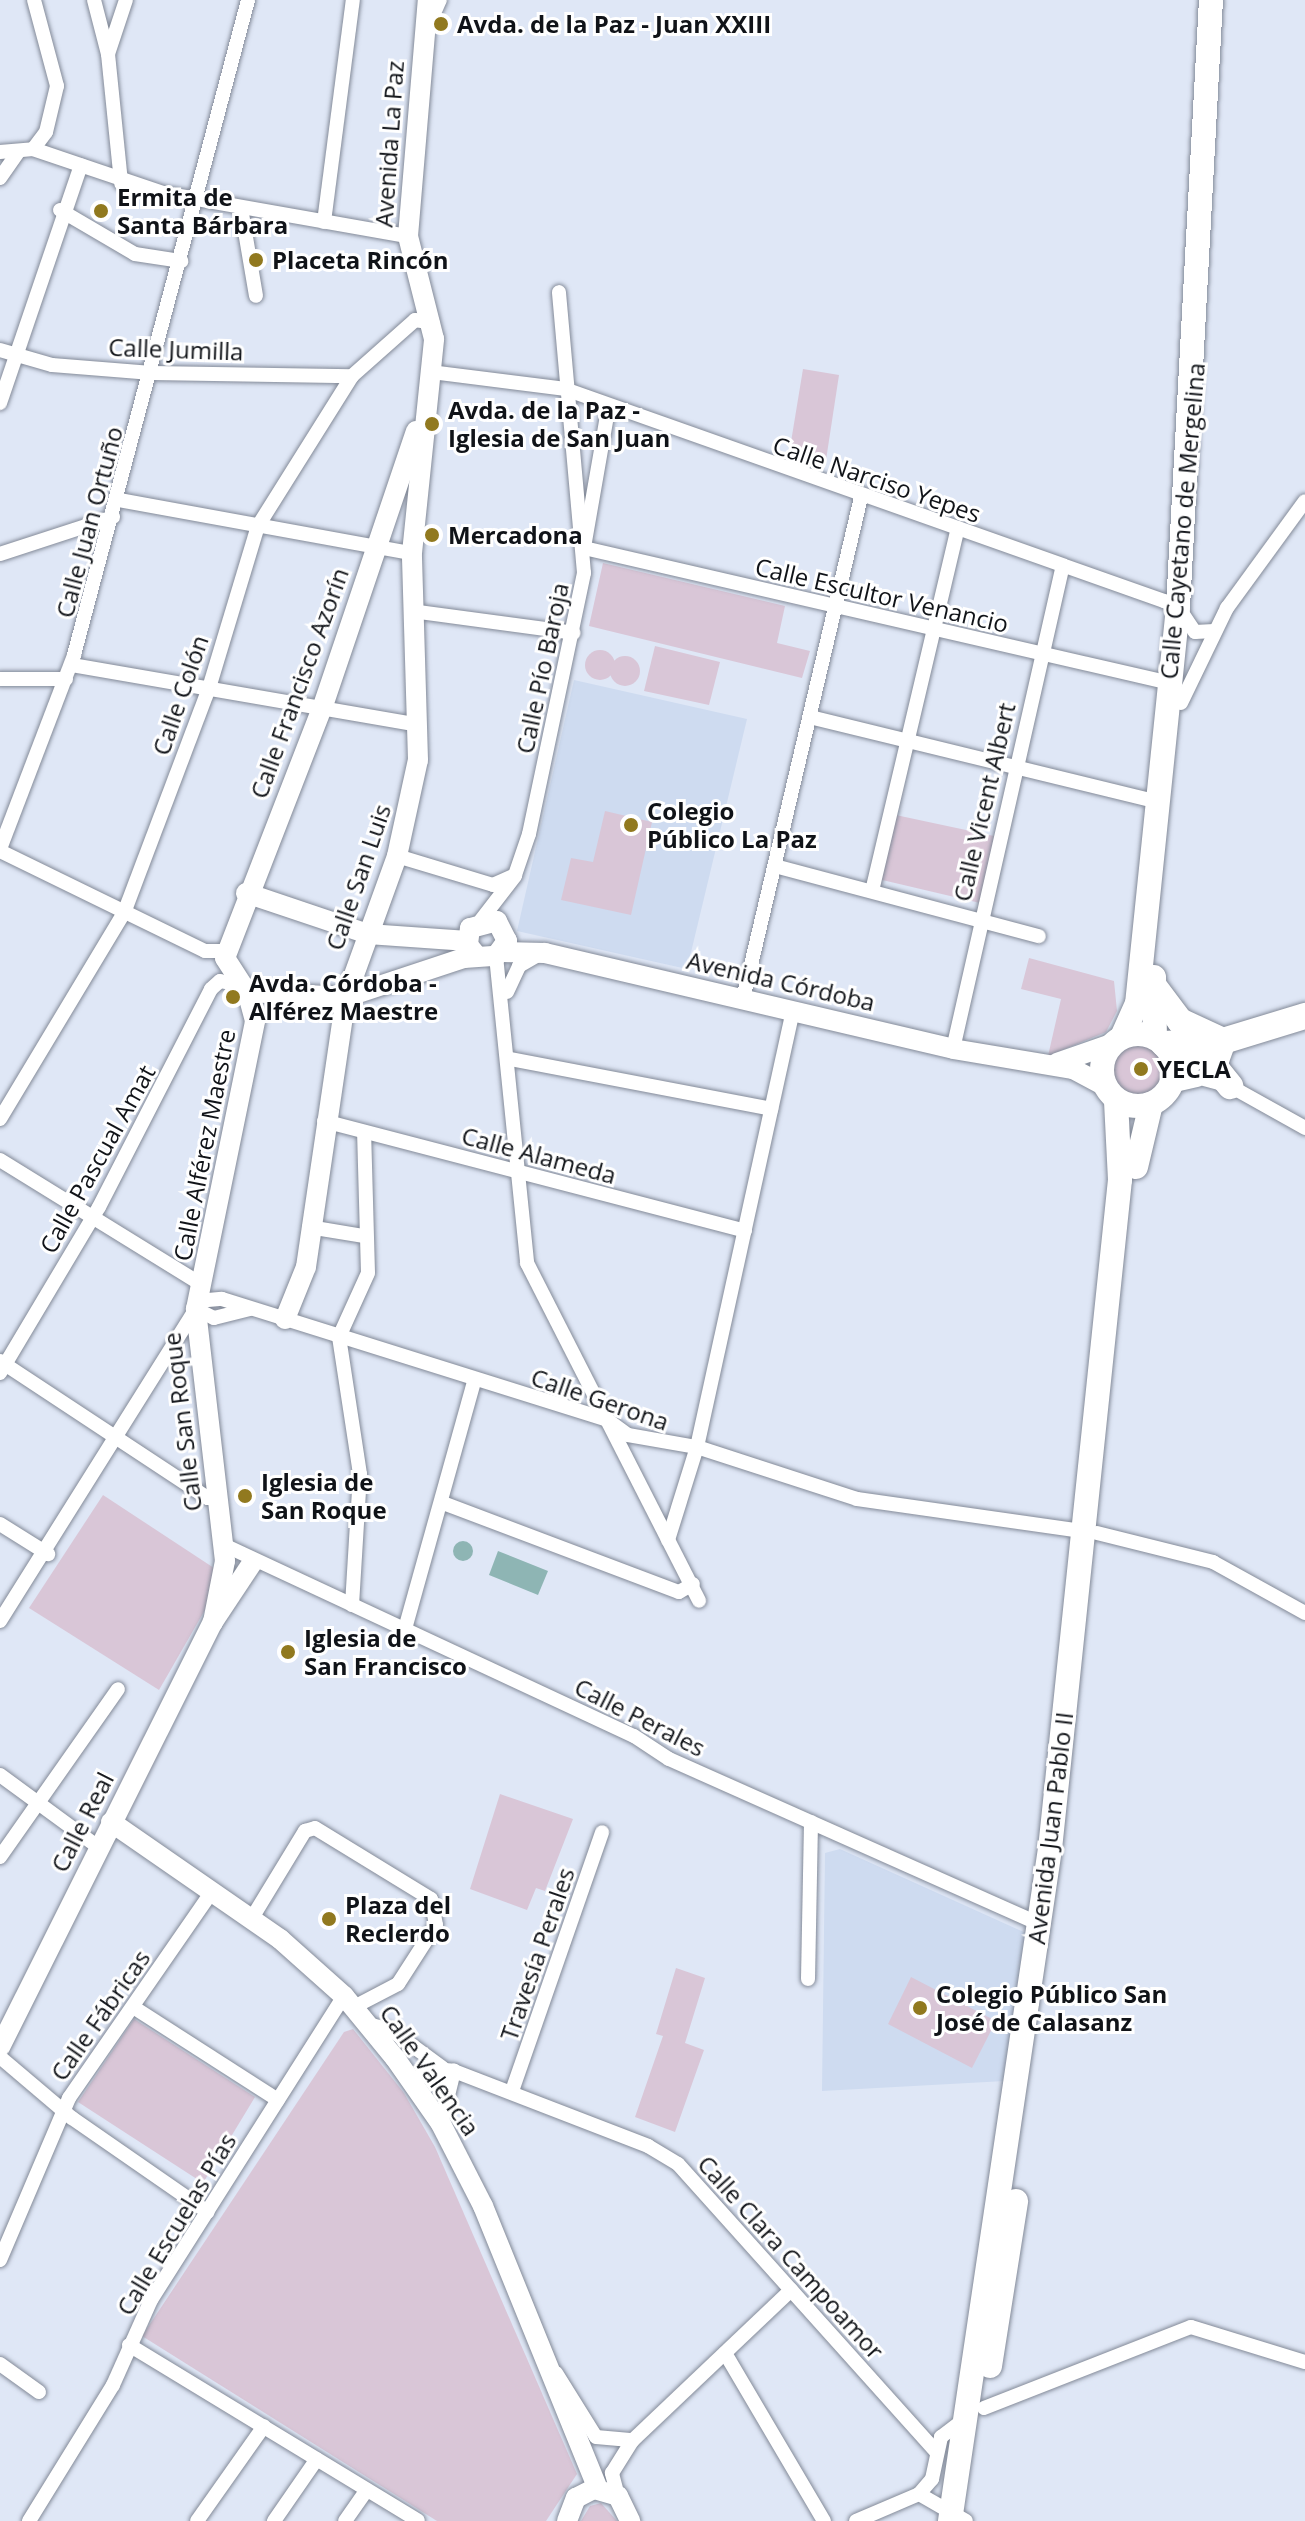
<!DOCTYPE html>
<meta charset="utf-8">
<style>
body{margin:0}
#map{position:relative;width:1305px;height:2521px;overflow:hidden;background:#dfe7f6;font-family:"Open Sans",sans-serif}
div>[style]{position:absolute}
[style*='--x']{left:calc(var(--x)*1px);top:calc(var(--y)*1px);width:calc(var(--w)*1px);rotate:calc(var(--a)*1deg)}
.built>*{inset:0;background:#cedbf0}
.green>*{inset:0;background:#d9c6d7}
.round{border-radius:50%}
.water>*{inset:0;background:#8eb5b4}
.roads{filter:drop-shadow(0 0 2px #838a98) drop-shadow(0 0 2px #838a98)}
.street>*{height:14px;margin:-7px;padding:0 7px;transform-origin:7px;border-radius:7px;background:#fff}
.secondary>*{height:20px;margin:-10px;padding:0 10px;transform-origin:10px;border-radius:10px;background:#fff}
.primary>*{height:24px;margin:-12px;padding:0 12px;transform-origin:12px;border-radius:12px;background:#fff}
.primary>.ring{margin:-12px;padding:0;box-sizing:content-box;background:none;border:24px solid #fff;border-radius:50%}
.highway>*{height:26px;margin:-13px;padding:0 13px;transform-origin:13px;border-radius:13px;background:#fff}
.dots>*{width:22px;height:22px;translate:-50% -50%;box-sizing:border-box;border:4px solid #fff;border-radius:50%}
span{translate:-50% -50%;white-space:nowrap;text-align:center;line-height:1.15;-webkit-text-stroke:6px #fff;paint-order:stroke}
.poi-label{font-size:24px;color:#101318;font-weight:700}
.left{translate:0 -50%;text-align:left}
.street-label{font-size:24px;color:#101318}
</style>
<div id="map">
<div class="built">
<div style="clip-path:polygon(574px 680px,747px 719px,687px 969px,517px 931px)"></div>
<div style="clip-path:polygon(840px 1849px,1028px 1934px,1005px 2081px,822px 2091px,825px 1853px)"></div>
</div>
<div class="green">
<div style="clip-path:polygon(803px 369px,839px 375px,826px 460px,789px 454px)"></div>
<div style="clip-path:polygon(603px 563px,785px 606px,777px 643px,810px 651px,802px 678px,589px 626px)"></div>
<div style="clip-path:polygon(655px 646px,720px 662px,709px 705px,644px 691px)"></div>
<div class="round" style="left:585px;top:650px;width:30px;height:30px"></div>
<div class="round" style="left:610px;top:656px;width:30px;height:30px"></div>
<div style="clip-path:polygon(605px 811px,652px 822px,631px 915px,561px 900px,571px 858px,593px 862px)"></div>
<div style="clip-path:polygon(891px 814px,994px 836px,980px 903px,878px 879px)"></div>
<div style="clip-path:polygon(1029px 958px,1114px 981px,1117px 1011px,1106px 1032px,1048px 1056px,1061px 999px,1021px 989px)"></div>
<div class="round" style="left:1111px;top:1044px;width:52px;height:52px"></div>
<div style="clip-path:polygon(103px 1495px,214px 1568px,209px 1603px,159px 1690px,29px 1608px)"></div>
<div style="clip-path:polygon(500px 1794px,573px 1819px,545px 1891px,536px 1888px,527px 1910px,470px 1889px)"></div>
<div style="clip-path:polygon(676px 1968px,705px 1978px,685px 2043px,704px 2050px,675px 2132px,635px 2117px,663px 2036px,656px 2034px)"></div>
<div style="clip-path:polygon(911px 1977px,996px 2021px,972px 2068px,888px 2024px)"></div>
<div style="clip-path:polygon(134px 2019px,255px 2097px,203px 2183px,78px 2102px)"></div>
<div style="clip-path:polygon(353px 2029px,404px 2093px,435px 2147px,577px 2474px,546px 2521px,437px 2521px,142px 2336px,344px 2032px)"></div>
<div style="clip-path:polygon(601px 2503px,617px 2521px,581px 2521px,590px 2506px)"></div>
</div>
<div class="water">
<div class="round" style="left:453px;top:1541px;width:20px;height:20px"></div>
<div style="clip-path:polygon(498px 1551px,548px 1571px,538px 1595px,489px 1575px)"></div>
</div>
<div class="roads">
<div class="street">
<div style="--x:34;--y:0;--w:89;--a:75"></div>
<div style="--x:57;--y:86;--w:47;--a:103.4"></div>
<div style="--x:46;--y:132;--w:21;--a:127"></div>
<div style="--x:33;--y:149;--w:137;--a:18.7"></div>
<div style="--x:163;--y:193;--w:249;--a:10"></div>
<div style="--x:94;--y:0;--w:56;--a:75.5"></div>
<div style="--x:108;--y:54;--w:130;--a:84.2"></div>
<div style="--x:426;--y:31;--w:34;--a:-66"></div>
<div style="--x:108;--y:54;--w:57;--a:-71.6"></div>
<div style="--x:0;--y:152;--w:33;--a:-5"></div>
<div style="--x:0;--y:178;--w:32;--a:-55"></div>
<div style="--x:241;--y:208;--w:89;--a:80.3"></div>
<div style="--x:60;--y:210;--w:87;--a:30.4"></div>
<div style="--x:135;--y:254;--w:47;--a:8.7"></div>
<div style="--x:324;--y:222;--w:224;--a:-82.6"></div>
<div style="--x:0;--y:350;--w:54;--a:16.1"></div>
<div style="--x:52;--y:365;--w:100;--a:4.6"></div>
<div style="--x:152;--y:373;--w:200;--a:0.9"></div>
<div style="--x:431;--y:372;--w:135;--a:7.2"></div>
<div style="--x:565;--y:389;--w:635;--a:19.49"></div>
<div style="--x:1164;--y:601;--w:15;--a:23"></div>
<div style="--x:1178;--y:607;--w:30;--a:56"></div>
<div style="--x:1195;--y:632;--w:19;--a:-3"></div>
<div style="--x:0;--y:403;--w:251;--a:-71.2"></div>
<div style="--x:608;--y:410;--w:140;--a:99.9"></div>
<div style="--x:584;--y:548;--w:601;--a:12.97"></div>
<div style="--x:119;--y:500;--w:298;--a:10.3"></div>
<div style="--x:0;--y:554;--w:119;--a:-18.1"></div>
<div style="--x:412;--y:611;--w:163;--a:7.7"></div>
<div style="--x:72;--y:665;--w:351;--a:9.8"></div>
<div style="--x:0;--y:679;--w:66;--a:0"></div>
<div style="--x:1181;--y:703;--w:106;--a:-64.2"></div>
<div style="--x:1227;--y:608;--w:132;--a:-53.9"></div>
<div style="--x:810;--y:717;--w:358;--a:13.7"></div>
<div style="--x:0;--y:849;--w:208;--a:-69.1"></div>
<div style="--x:74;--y:655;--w:678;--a:-75.12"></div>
<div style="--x:0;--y:851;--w:228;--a:26"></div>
<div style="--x:205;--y:951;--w:20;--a:0"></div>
<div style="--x:397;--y:856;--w:100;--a:16.8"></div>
<div style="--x:493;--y:885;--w:24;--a:-24"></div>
<div style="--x:515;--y:875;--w:43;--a:-71.1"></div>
<div style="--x:529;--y:834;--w:267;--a:-78.1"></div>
<div style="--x:584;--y:573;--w:282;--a:-95.1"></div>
<div style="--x:775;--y:866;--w:273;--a:14.9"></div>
<div style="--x:872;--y:891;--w:373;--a:-76.7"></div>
<div style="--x:481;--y:920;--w:56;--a:-52.3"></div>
<div style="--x:496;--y:956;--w:309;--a:84.2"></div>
<div style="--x:527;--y:1263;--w:379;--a:63"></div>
<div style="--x:507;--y:992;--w:29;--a:-65"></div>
<div style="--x:519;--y:966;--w:22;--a:-30"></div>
<div style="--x:743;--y:999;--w:516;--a:-76.77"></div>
<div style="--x:953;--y:1049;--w:495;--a:-77.2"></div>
<div style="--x:510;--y:1059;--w:266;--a:10.8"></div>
<div style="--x:1174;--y:1071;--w:58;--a:15"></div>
<div style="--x:1230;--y:1086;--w:86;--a:29.2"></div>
<div style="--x:1171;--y:1086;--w:27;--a:-13"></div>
<div style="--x:0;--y:1119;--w:240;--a:-59"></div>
<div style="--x:124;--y:913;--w:241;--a:-69.3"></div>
<div style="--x:209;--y:688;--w:169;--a:-73.2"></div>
<div style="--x:258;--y:526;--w:177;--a:-57.9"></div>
<div style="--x:352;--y:376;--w:84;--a:-41.6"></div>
<div style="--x:415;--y:320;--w:18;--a:9"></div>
<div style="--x:324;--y:1121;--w:435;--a:14.6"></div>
<div style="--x:0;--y:1160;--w:236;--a:31.7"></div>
<div style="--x:309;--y:1227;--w:56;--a:9.3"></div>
<div style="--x:197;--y:1301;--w:25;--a:-5"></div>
<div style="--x:222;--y:1299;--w:402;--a:17.4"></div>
<div style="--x:606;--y:1419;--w:27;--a:36"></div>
<div style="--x:628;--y:1435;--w:70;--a:9.9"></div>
<div style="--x:697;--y:1447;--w:168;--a:18"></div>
<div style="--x:857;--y:1499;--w:227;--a:8.1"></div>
<div style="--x:0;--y:1361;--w:249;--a:33.4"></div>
<div style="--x:208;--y:1498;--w:9;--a:-6"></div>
<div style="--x:0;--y:1373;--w:193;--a:-59.2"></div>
<div style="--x:99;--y:1207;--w:245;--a:-62.8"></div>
<div style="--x:211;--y:989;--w:12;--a:-42"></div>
<div style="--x:220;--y:981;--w:16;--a:11"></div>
<div style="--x:443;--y:1503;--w:252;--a:20.7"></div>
<div style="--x:679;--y:1592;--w:16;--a:-30"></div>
<div style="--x:0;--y:1524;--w:57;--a:32"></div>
<div style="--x:1097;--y:1533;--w:120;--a:14"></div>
<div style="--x:1213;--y:1562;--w:105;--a:29"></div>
<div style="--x:668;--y:1540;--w:97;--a:-72.7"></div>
<div style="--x:697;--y:1447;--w:447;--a:-77.6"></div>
<div style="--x:224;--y:1545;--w:452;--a:25"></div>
<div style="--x:634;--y:1736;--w:42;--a:33.3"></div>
<div style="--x:669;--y:1759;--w:406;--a:24"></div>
<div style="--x:352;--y:1605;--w:131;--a:-86.5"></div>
<div style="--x:360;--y:1474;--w:139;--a:-98.7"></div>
<div style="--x:339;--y:1337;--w:70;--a:-65.6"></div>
<div style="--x:368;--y:1273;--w:140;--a:-91.6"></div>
<div style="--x:0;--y:1621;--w:368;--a:-57.9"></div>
<div style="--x:196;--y:1309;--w:20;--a:27"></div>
<div style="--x:214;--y:1318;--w:37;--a:-14"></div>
<div style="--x:405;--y:1629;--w:256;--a:-74.4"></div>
<div style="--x:0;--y:1775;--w:122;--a:36.3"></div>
<div style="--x:0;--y:1857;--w:205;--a:-54.9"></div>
<div style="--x:252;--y:1918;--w:102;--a:-58.7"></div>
<div style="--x:305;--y:1831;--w:10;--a:-17"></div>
<div style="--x:315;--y:1828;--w:136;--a:31.5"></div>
<div style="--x:431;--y:1899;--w:26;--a:79"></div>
<div style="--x:436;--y:1925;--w:70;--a:122.8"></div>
<div style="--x:398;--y:1984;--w:50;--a:152.4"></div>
<div style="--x:808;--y:1979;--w:157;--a:-88.9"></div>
<div style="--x:133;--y:2007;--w:172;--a:32.7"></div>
<div style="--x:368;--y:2024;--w:24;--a:15"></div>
<div style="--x:391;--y:2030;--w:64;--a:36.2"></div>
<div style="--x:0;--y:2057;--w:94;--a:40.3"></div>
<div style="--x:72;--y:2118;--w:165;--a:34.7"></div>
<div style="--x:411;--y:2081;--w:25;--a:-29"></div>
<div style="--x:433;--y:2069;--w:21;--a:5"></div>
<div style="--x:454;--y:2071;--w:208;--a:21.1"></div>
<div style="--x:648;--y:2146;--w:35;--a:31"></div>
<div style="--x:678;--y:2164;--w:388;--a:48.1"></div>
<div style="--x:512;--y:2091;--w:274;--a:-70.8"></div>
<div style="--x:441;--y:2124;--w:55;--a:-76.2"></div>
<div style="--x:0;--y:2260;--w:176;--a:-66.9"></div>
<div style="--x:69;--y:2098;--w:253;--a:-55.3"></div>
<div style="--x:129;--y:2345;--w:338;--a:31.3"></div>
<div style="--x:725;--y:2353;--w:195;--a:59.5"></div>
<div style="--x:0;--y:2364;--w:48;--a:35.7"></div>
<div style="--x:556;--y:2373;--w:75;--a:58"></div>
<div style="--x:596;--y:2437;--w:37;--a:5"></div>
<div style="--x:984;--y:2408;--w:222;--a:-21.4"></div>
<div style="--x:1191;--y:2327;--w:119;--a:17.1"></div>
<div style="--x:919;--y:2494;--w:20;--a:-49"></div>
<div style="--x:932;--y:2479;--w:43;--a:-77.9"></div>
<div style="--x:941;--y:2437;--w:30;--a:-37"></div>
<div style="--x:618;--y:2496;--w:24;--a:-105"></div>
<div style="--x:612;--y:2473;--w:39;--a:-58"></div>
<div style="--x:633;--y:2440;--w:218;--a:-43.5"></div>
<div style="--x:29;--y:2521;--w:160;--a:-58.3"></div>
<div style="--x:113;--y:2385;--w:93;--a:-65.9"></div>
<div style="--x:151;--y:2300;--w:360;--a:-57.6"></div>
<div style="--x:197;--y:2521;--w:116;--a:-54.8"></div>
<div style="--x:274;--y:2521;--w:75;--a:-55.3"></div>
<div style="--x:345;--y:2521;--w:38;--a:-55"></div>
<div style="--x:856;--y:2521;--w:69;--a:-23.2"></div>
<div style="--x:919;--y:2494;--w:54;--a:29.9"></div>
</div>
<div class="secondary">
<div style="--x:416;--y:431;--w:293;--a:108.7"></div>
<div style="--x:322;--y:708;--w:268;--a:111.2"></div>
<div style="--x:225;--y:958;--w:40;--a:57.1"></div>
<div style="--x:247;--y:992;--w:99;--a:2.9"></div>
<div style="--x:346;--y:997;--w:124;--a:-18.3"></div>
<div style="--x:464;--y:958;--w:32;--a:-4"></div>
<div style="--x:496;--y:956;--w:19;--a:-54"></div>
<div style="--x:507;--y:941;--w:22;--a:-117"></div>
<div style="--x:497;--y:921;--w:28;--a:165"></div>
<div style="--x:470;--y:928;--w:17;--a:97"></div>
<div style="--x:468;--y:945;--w:14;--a:51"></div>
<div style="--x:246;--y:893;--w:129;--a:18.6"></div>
<div style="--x:368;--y:934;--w:100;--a:4"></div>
<div style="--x:502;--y:952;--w:43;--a:1.3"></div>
<div style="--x:545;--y:953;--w:419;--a:13.2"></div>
<div style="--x:953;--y:1049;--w:122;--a:9.5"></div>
<div style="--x:1073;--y:1069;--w:36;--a:28"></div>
<div style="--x:1057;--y:1063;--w:60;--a:-19.3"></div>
<div style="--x:285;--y:1319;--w:56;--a:-68"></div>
<div style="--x:306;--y:1267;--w:273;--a:-81.6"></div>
<div style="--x:346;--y:997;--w:150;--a:-70.1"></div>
<div style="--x:397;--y:856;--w:98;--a:-77.7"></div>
<div style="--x:418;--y:760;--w:207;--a:-91.7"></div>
<div style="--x:412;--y:553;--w:215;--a:-84.1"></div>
<div style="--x:434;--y:339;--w:106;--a:-104.2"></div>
<div style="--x:408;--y:236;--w:237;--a:-85.2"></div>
<div style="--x:213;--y:1622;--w:62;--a:-78.9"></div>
<div style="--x:225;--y:1561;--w:254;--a:-96.6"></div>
<div style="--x:196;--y:1309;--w:294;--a:-78.4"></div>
<div style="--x:255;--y:1021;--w:30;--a:-105"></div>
<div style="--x:111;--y:1822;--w:206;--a:34.7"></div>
<div style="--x:280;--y:1939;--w:86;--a:41.7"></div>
<div style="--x:344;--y:1996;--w:80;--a:50.6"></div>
<div style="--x:395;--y:2058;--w:80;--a:55.1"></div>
<div style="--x:441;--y:2124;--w:92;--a:62.9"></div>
<div style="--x:483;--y:2206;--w:305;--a:67.9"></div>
<div style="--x:0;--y:2047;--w:475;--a:-63.4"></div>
<div style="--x:213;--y:1622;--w:71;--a:-56.5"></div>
<div style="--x:567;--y:2521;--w:25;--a:-69"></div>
<div style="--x:576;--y:2498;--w:20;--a:-27"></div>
<div style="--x:594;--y:2489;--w:25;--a:16"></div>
<div style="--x:618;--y:2496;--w:28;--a:64"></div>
</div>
<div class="primary">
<div style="--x:1154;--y:977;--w:61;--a:89.1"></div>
<div class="ring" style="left:1102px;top:1034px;width:48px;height:48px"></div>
<div style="--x:1122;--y:1037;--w:36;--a:-66"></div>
<div style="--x:1137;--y:1004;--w:399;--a:-84.1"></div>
<div style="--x:1178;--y:607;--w:608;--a:-86.89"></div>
<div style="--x:1136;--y:1167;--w:65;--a:-76.6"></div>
<div style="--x:990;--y:2366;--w:167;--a:-81"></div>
<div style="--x:950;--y:2521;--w:679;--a:-81.54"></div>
<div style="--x:1050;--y:1849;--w:673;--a:-84.03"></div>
<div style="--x:1120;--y:1180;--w:80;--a:-92.9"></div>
</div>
<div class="highway">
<div style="--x:1153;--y:985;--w:45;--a:53.1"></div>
<div style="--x:1180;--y:1021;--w:47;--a:24.9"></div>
<div style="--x:1223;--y:1041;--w:27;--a:110"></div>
<div style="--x:1214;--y:1066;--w:26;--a:51"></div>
<div style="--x:1164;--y:1044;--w:59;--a:-2.9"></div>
<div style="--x:1223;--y:1041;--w:86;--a:-17"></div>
<div style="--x:1174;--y:1070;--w:45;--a:-32.3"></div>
</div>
</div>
<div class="dots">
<div style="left:441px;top:24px;background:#91791f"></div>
<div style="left:101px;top:211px;background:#91791f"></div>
<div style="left:256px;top:260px;background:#91791f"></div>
<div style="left:432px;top:424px;background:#91791f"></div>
<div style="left:432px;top:535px;background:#91791f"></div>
<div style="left:631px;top:825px;background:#91791f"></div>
<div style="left:233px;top:997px;background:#91791f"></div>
<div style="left:1141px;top:1069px;background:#91791f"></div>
<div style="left:245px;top:1496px;background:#91791f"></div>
<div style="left:288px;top:1652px;background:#91791f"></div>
<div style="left:329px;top:1919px;background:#91791f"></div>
<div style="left:920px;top:2008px;background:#91791f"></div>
</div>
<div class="poi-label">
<span class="left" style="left:457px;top:24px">Avda. de la Paz - Juan XXIII</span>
<span class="left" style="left:117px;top:211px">Ermita de<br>Santa Bárbara</span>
<span class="left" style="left:272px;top:260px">Placeta Rincón</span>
<span class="left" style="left:448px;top:424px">Avda. de la Paz -<br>Iglesia de San Juan</span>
<span class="left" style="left:448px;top:535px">Mercadona</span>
<span class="left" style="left:647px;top:825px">Colegio<br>Público La Paz</span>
<span class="left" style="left:249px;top:997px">Avda. Córdoba -<br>Alférez Maestre</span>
<span class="left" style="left:1157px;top:1069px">YECLA</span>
<span class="left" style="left:261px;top:1496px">Iglesia de<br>San Roque</span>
<span class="left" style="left:304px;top:1652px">Iglesia de<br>San Francisco</span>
<span class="left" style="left:345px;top:1919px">Plaza del<br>Reclerdo</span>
<span class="left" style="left:936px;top:2008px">Colegio Público San<br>José de Calasanz</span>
</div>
<div class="street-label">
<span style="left:389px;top:144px;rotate:-86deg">Avenida La Paz</span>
<span style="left:176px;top:349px;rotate:2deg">Calle Jumilla</span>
<span style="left:877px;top:479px;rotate:19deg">Calle Narciso Yepes</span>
<span style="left:1182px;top:521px;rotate:-85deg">Calle Cayetano de Mergelina</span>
<span style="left:89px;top:522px;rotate:-75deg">Calle Juan Ortuño</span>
<span style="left:882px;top:595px;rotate:13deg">Calle Escultor Venancio</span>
<span style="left:542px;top:668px;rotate:-78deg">Calle Pío Baroja</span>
<span style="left:299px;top:683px;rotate:-70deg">Calle Francisco Azorín</span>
<span style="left:180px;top:695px;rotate:-71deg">Calle Colón</span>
<span style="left:984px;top:802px;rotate:-77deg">Calle Vicent Albert</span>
<span style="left:358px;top:877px;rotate:-71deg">Calle San Luis</span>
<span style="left:781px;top:981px;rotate:13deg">Avenida Córdoba</span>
<span style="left:204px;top:1145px;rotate:-79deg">Calle Alférez Maestre</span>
<span style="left:539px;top:1155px;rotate:15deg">Calle Alameda</span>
<span style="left:97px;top:1159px;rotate:-61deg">Calle Pascual Amat</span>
<span style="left:600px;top:1399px;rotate:19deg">Calle Gerona</span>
<span style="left:182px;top:1422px;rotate:-97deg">Calle San Roque</span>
<span style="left:640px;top:1717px;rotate:27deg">Calle Perales</span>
<span style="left:82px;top:1822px;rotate:-63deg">Calle Real</span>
<span style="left:1050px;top:1828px;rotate:-83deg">Avenida Juan Pablo II</span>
<span style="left:537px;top:1954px;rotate:-71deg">Travesía Perales</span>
<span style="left:100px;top:2015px;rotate:-55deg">Calle Fábricas</span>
<span style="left:430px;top:2070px;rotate:55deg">Calle Valencia</span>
<span style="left:176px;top:2224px;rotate:-59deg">Calle Escuelas Pías</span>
<span style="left:791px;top:2257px;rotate:48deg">Calle Clara Campoamor</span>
</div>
</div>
